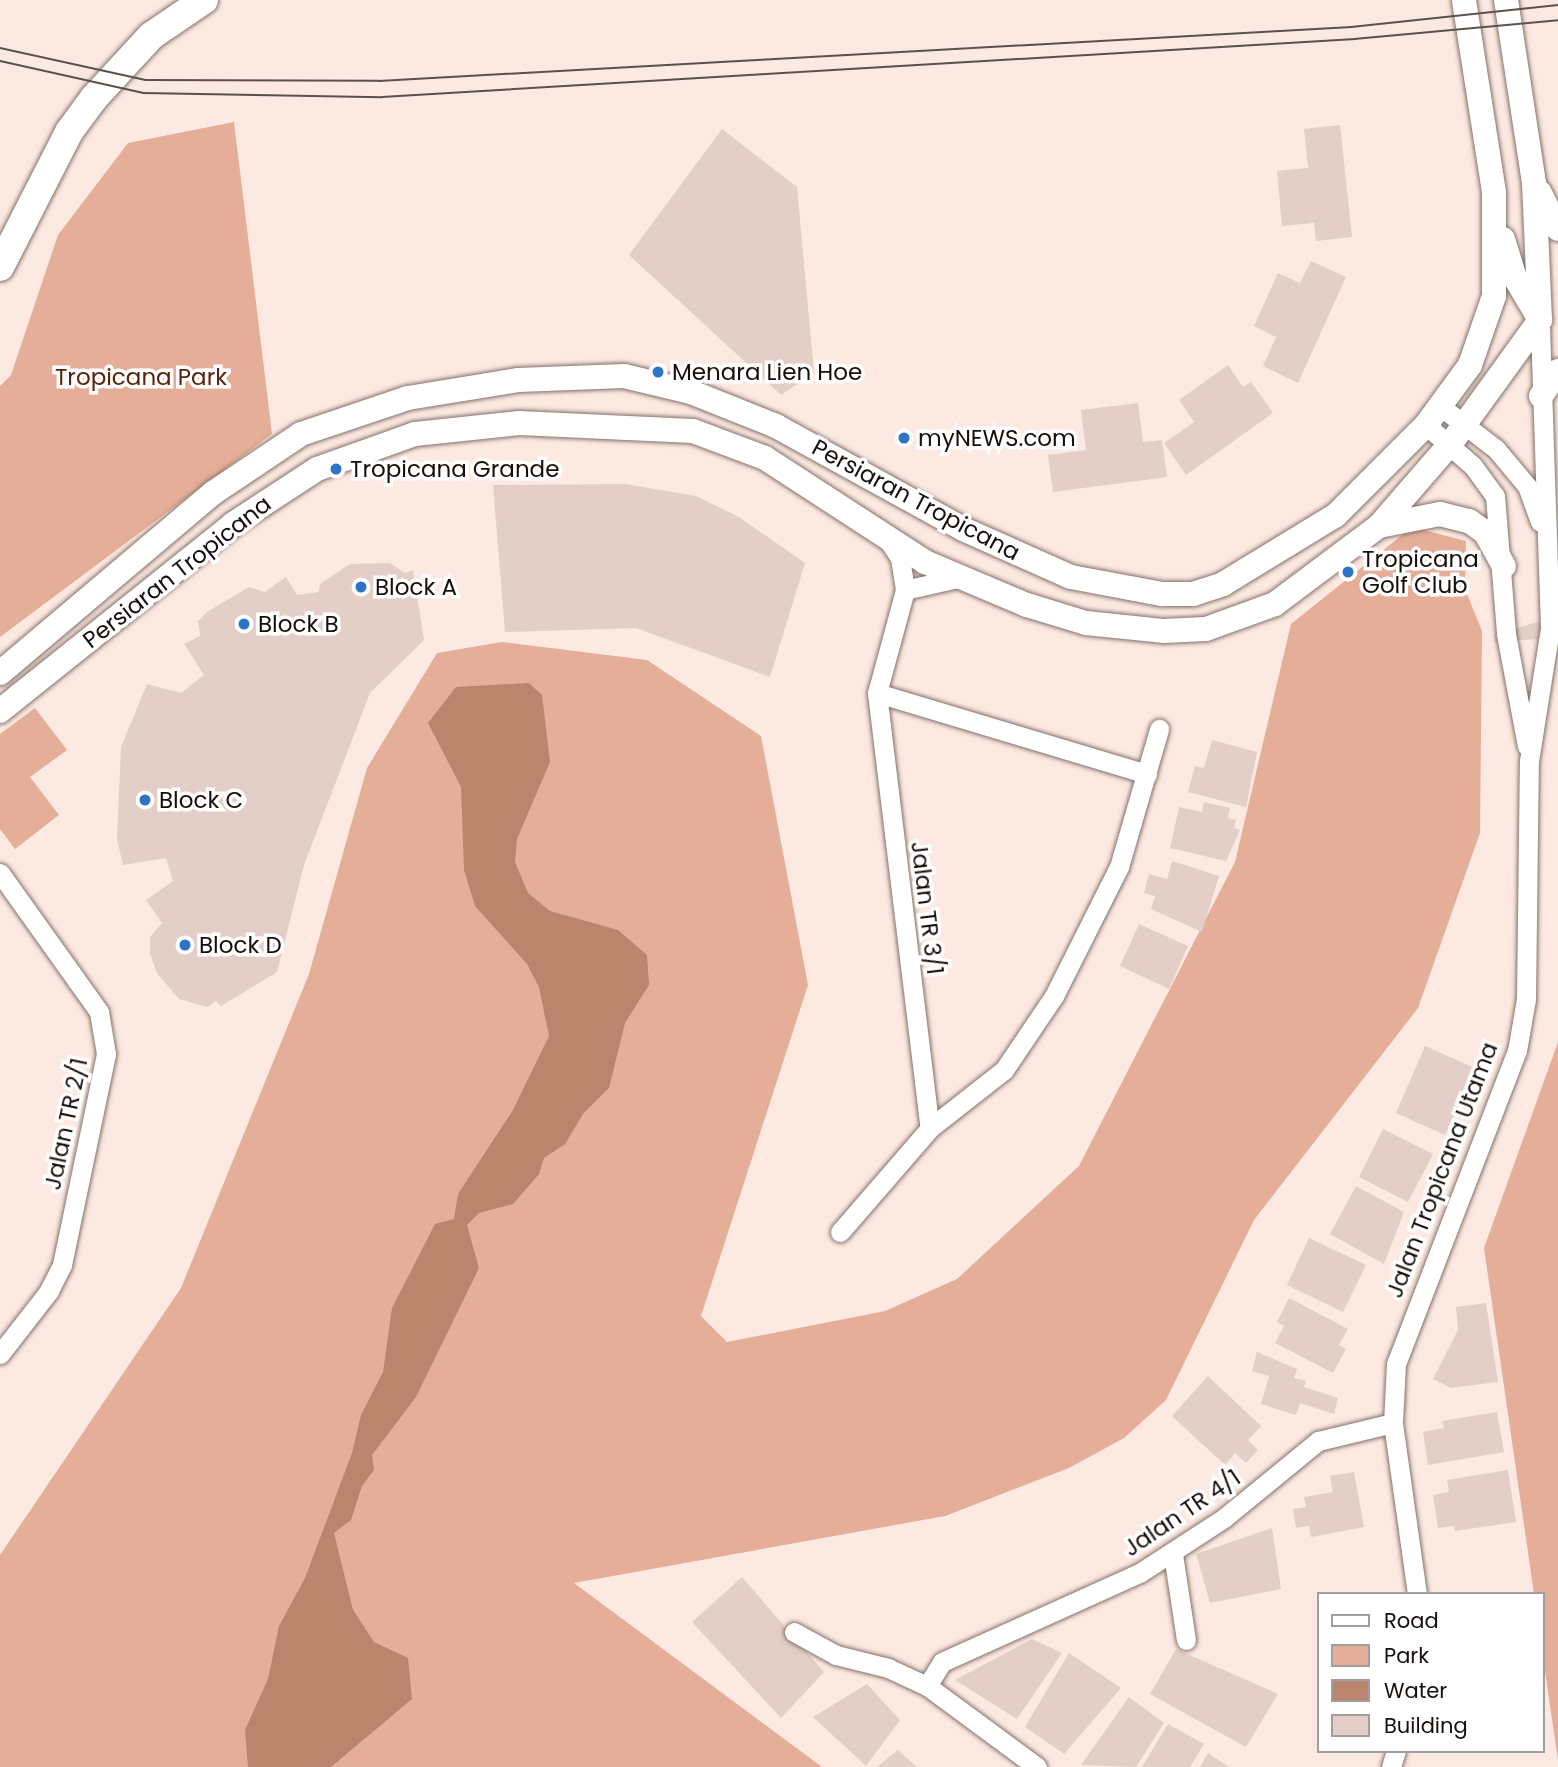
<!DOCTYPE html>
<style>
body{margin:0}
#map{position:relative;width:1558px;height:1767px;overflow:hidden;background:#fce9e1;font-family:Poppins,sans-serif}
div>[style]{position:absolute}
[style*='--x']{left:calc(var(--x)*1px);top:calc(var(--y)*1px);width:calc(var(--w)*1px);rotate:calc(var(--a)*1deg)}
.green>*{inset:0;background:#e4ae98}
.water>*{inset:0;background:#ba846d}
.building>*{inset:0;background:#e3cfc7}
.roads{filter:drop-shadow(0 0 2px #83726a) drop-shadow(0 0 2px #83726a)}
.minor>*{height:19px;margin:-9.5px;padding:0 9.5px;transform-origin:9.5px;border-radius:9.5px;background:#fff}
.major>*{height:24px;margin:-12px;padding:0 12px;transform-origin:12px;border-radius:12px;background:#fff}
.highway>*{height:28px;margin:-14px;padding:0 14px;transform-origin:14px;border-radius:14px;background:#fff}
.tram>*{height:2px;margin:-1px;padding:0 1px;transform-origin:1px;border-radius:1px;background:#5b514c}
.dots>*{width:19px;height:19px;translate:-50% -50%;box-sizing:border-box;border:4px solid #fff;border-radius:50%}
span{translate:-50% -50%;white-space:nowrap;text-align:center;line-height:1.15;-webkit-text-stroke:7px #fff;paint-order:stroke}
.poi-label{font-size:23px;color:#150f0c}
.left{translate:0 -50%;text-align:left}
.park-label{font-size:23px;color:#58240b}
.street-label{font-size:23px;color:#150f0c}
.legend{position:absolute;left:1317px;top:1592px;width:228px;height:161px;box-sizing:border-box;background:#fff;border:2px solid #a19f9e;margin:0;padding:9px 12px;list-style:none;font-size:21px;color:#150f0c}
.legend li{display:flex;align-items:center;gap:14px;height:35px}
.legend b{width:35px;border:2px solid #a19f9e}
</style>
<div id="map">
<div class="green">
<div style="clip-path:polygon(234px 122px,272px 434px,0 637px,0 386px,11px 375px,58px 235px,128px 143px)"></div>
<div style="clip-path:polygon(1412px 527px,1466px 541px,1465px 589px,1482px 631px,1480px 833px,1418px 1008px,1254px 1220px,1166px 1400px,1124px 1438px,1069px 1468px,945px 1516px,574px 1583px,822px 1767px,0 1767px,0 1555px,181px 1288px,309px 974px,367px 768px,437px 653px,502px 642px,647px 660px,761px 736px,808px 985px,701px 1316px,727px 1342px,885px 1311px,957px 1279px,1079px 1166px,1235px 862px,1291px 624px)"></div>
<div style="clip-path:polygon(35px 708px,67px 750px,30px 777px,59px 815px,15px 849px,0 829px,0 734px)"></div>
<div style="clip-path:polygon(1558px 1042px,1558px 1760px,1542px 1651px,1542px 1594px,1534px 1594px,1484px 1248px)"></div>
</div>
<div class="water">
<div style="clip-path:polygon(529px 683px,542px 695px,550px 762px,517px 839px,515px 862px,528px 893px,550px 911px,618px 930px,647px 955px,649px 985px,625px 1023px,609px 1088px,583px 1114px,565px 1144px,544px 1158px,539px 1174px,513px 1204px,479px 1213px,467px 1225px,479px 1268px,416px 1397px,372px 1455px,374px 1470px,362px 1486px,351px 1520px,334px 1533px,353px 1610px,374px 1642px,408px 1658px,412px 1699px,331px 1767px,248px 1767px,245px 1730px,268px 1679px,279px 1626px,305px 1578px,352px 1453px,361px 1415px,383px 1372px,392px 1308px,435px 1224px,454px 1219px,458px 1194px,513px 1110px,549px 1036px,539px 987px,527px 964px,475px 906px,464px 870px,461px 787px,428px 723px,456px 687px)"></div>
</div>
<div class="building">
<div style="clip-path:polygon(1340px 125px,1352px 237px,1316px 241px,1314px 223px,1282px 226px,1277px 171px,1308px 168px,1304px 129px)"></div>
<div style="clip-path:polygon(722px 129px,797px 187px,814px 373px,781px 395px,629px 255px)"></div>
<div style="clip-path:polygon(1311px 261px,1346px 277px,1298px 383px,1263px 366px,1276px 337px,1254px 326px,1278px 273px,1300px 283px)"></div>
<div style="clip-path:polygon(1228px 365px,1243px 387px,1251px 382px,1273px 413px,1186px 475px,1164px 443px,1194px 422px,1179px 400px)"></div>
<div style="clip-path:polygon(1138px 403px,1143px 442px,1162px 440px,1167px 477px,1053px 492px,1048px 455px,1086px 450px,1081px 410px)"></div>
<div style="clip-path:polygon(625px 484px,696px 496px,739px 517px,805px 563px,770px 677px,636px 628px,505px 632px,493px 485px)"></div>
<div style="clip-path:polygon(390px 563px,405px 573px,413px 570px,424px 640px,370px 693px,304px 865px,277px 972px,221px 1006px,216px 1001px,207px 1007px,179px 999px,157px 973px,150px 954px,150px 937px,162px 923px,146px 900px,173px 881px,166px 858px,123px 865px,117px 839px,121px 747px,147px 684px,181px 693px,204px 675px,184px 644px,200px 636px,198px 621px,207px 612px,249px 587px,265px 592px,286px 577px,297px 595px,319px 592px,320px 584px,350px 564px)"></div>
<div style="clip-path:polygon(1537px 622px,1558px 622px,1558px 630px,1539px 634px,1540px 639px,1495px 642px,1494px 635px)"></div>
<div style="clip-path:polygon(1212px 740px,1257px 752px,1246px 807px,1188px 792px,1195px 766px,1204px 768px)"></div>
<div style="clip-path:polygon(1204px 802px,1230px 808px,1228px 818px,1236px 820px,1234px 828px,1240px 830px,1226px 861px,1170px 848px,1179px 807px,1202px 812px)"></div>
<div style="clip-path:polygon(1172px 861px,1219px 876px,1202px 932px,1151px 909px,1155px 896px,1144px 893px,1149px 874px,1167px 879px)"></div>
<div style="clip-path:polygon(1139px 924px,1188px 946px,1169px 989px,1120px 966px)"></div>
<div style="clip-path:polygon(1425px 1046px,1475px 1068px,1445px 1135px,1396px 1113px)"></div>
<div style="clip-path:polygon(1383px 1129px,1433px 1154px,1408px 1202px,1359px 1177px)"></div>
<div style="clip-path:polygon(1356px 1186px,1404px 1212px,1384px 1264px,1330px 1234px)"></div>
<div style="clip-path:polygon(1309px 1238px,1366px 1265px,1343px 1312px,1287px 1285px)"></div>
<div style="clip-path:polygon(1289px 1298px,1348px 1329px,1339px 1345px,1346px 1349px,1333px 1373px,1275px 1343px,1284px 1326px,1277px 1322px)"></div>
<div style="clip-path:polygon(1486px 1303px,1498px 1382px,1451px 1388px,1433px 1379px,1458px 1330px,1456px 1307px)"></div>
<div style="clip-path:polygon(1257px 1352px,1297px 1369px,1294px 1378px,1306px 1381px,1304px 1387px,1338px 1398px,1334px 1414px,1300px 1403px,1296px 1415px,1261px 1404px,1269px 1376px,1252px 1371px)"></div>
<div style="clip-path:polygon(1208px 1376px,1261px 1426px,1248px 1440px,1258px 1450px,1246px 1463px,1235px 1453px,1225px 1465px,1172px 1416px)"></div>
<div style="clip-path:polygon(1497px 1412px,1504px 1452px,1428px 1465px,1423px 1432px,1444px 1428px,1442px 1421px)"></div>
<div style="clip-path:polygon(1508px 1470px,1516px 1522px,1455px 1531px,1454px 1526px,1438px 1528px,1433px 1495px,1449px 1492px,1447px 1480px)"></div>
<div style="clip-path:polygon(1354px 1472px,1364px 1527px,1311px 1537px,1309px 1526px,1296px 1528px,1293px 1509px,1306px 1507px,1304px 1497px,1333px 1492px,1330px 1476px)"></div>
<div style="clip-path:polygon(1272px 1528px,1281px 1589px,1210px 1603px,1196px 1554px)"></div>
<div style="clip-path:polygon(742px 1577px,824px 1672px,781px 1718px,692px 1622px)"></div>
<div style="clip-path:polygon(1032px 1639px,1062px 1653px,1017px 1719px,955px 1680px)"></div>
<div style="clip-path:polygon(1176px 1649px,1278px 1694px,1246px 1747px,1150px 1694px)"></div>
<div style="clip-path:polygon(1069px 1653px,1121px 1688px,1064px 1754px,1025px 1727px)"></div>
<div style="clip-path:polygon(867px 1684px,900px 1720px,866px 1766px,813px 1717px)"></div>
<div style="clip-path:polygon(1129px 1697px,1164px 1723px,1136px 1767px,1081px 1765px)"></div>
<div style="clip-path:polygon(1168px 1724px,1204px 1744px,1190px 1767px,1142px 1767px)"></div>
<div style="clip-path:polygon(898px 1750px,917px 1767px,877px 1767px)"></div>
<div style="clip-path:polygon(1208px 1753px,1229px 1767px,1200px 1767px)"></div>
</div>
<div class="roads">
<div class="minor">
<div style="--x:1440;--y:406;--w:71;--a:37.5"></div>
<div style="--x:1496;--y:449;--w:48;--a:50"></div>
<div style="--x:1527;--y:486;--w:38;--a:70"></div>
<div style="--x:1426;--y:425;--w:62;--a:41.1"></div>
<div style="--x:1473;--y:466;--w:37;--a:54"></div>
<div style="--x:1495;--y:496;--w:138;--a:85.4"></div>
<div style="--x:1506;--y:634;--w:114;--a:79.4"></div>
<div style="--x:890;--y:543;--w:18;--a:56"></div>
<div style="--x:900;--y:558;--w:32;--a:81"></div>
<div style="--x:905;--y:590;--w:107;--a:105.2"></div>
<div style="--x:877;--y:693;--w:438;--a:83.1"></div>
<div style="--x:905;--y:590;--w:58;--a:-12.8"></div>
<div style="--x:877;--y:693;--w:282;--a:16.7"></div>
<div style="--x:0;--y:873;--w:171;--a:54.5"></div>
<div style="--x:99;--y:1012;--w:43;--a:80.5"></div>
<div style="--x:106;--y:1054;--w:216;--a:101.8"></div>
<div style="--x:62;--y:1265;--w:29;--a:117"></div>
<div style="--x:49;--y:1291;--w:80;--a:127.9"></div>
<div style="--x:840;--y:1232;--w:138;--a:-49.1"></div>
<div style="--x:930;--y:1128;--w:94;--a:-38.1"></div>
<div style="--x:1004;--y:1070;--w:89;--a:-56"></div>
<div style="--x:1054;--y:996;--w:144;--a:-63.3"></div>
<div style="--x:1119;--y:867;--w:144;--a:-73.8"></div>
<div style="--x:1173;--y:1554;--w:87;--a:81.4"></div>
<div style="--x:1417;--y:1594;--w:173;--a:-98"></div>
<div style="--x:1393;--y:1423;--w:59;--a:-87.1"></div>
<div style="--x:1396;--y:1364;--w:336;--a:-68.9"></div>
<div style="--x:1517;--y:1051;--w:53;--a:-80.2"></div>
<div style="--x:1526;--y:999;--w:238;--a:-89.3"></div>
<div style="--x:1529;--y:761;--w:135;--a:-81"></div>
<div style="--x:1550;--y:628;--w:308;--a:-91.9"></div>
<div style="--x:794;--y:1632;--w:48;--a:28.7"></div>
<div style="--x:836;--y:1655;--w:54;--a:14"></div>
<div style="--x:888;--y:1668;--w:43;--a:24.8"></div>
<div style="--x:1037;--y:1767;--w:137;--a:-143.6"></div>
<div style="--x:927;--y:1686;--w:28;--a:-58"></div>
<div style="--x:942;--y:1662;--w:218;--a:-24.3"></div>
<div style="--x:1141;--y:1572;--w:99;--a:-33"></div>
<div style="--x:1224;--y:1518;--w:122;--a:-39.3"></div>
<div style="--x:1318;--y:1441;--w:77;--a:-13.5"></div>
<div style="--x:1391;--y:1767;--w:17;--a:-73"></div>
</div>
<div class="major">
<div style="--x:1540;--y:193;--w:40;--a:63.4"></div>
<div style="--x:1503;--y:239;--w:39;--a:73"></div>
<div style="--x:1514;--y:276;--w:51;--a:59.4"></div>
<div style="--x:1541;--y:396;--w:30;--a:-56"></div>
<div style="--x:1379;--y:526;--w:62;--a:-11.1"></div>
<div style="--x:1440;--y:514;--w:30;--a:14"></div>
<div style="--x:1469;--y:521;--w:19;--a:35"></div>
<div style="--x:1485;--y:532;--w:39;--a:61"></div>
<div style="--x:0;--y:673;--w:279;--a:-40.2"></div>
<div style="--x:213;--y:493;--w:106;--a:-33.8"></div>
<div style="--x:301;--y:434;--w:113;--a:-18.6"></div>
<div style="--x:408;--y:398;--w:111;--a:-9.3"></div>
<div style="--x:518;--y:380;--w:106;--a:-2.2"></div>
<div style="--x:624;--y:376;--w:69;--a:13.4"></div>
<div style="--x:691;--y:392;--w:92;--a:21.8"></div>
<div style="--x:776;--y:426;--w:213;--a:28.8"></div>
<div style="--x:963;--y:529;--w:118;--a:24"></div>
<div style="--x:1071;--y:577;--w:93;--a:10.6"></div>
<div style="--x:1162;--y:594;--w:31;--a:0"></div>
<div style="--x:1193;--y:594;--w:32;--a:-18"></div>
<div style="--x:1223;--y:584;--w:132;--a:-31.4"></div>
<div style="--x:1336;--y:515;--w:127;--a:-45"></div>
<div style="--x:1426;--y:425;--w:74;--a:-53.7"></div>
<div style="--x:1470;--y:365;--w:73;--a:-70.8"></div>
<div style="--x:1494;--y:296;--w:104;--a:-90"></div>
<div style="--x:1494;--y:192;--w:194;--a:-98.9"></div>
<div style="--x:0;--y:711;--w:299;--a:-38.7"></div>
<div style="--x:233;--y:524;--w:100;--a:-33.2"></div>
<div style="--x:317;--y:469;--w:104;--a:-19.7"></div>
<div style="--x:415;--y:434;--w:105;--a:-6"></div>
<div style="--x:519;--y:423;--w:174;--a:2.6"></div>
<div style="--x:693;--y:431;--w:77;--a:20.6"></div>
<div style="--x:765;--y:458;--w:191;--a:33"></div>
<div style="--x:925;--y:562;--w:111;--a:22.9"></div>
<div style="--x:1027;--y:605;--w:62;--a:17"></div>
<div style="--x:1086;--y:623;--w:77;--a:5.9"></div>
<div style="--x:1163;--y:631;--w:43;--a:-2.7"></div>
<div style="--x:1206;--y:629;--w:73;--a:-19.9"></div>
<div style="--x:1275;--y:604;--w:130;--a:-36.9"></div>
<div style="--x:1379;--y:526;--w:110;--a:-49.1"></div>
<div style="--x:1451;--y:443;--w:152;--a:-54.1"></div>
<div style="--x:1540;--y:320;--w:137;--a:-92.5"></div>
<div style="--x:1534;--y:183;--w:185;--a:-98.7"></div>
</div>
<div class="highway">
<div style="--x:0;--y:267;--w:152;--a:-62.9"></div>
<div style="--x:69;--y:132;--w:42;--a:-53.7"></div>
<div style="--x:94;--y:98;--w:84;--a:-47.4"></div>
<div style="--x:151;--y:36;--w:64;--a:-34.2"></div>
</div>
</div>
<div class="tram">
<div style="--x:0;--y:48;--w:149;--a:12.4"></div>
<div style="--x:146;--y:80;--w:233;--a:0.2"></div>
<div style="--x:379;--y:81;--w:974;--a:-3.18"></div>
<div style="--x:1352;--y:27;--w:207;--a:-6.1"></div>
<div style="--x:0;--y:61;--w:147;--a:12.6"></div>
<div style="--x:143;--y:93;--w:239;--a:1"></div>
<div style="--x:382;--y:97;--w:975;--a:-3.41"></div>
<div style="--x:1355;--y:39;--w:204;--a:-5.3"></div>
</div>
<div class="dots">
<div style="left:658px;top:372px;background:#2c74c5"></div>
<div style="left:904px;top:438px;background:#2c74c5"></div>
<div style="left:336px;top:469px;background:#2c74c5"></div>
<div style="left:1348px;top:572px;background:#2c74c5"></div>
<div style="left:361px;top:587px;background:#2c74c5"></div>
<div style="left:244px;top:624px;background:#2c74c5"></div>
<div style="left:145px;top:800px;background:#2c74c5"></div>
<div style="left:185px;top:945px;background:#2c74c5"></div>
</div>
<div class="poi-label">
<span class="left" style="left:672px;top:372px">Menara Lien Hoe</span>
<span class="left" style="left:918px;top:438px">myNEWS.com</span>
<span class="left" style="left:350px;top:469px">Tropicana Grande</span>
<span class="left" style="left:1362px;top:572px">Tropicana<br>Golf Club</span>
<span class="left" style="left:375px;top:587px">Block A</span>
<span class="left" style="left:258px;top:624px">Block B</span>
<span class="left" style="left:159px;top:800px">Block C</span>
<span class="left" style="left:199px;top:945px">Block D</span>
</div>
<div class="park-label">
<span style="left:141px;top:377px">Tropicana Park</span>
</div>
<div class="street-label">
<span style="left:916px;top:500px;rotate:28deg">Persiaran Tropicana</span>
<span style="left:177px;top:572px;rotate:-38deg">Persiaran Tropicana</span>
<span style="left:927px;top:908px;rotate:83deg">Jalan TR 3/1</span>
<span style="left:66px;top:1124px;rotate:-78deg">Jalan TR 2/1</span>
<span style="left:1442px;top:1170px;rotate:-69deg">Jalan Tropicana Utama</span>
<span style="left:1182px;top:1513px;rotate:-34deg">Jalan TR 4/1</span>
</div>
<ul class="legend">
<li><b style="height:9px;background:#fff"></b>Road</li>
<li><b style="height:19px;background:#e4ae98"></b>Park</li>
<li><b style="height:19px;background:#ba846d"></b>Water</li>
<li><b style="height:19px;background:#e3cfc7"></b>Building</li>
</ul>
</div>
